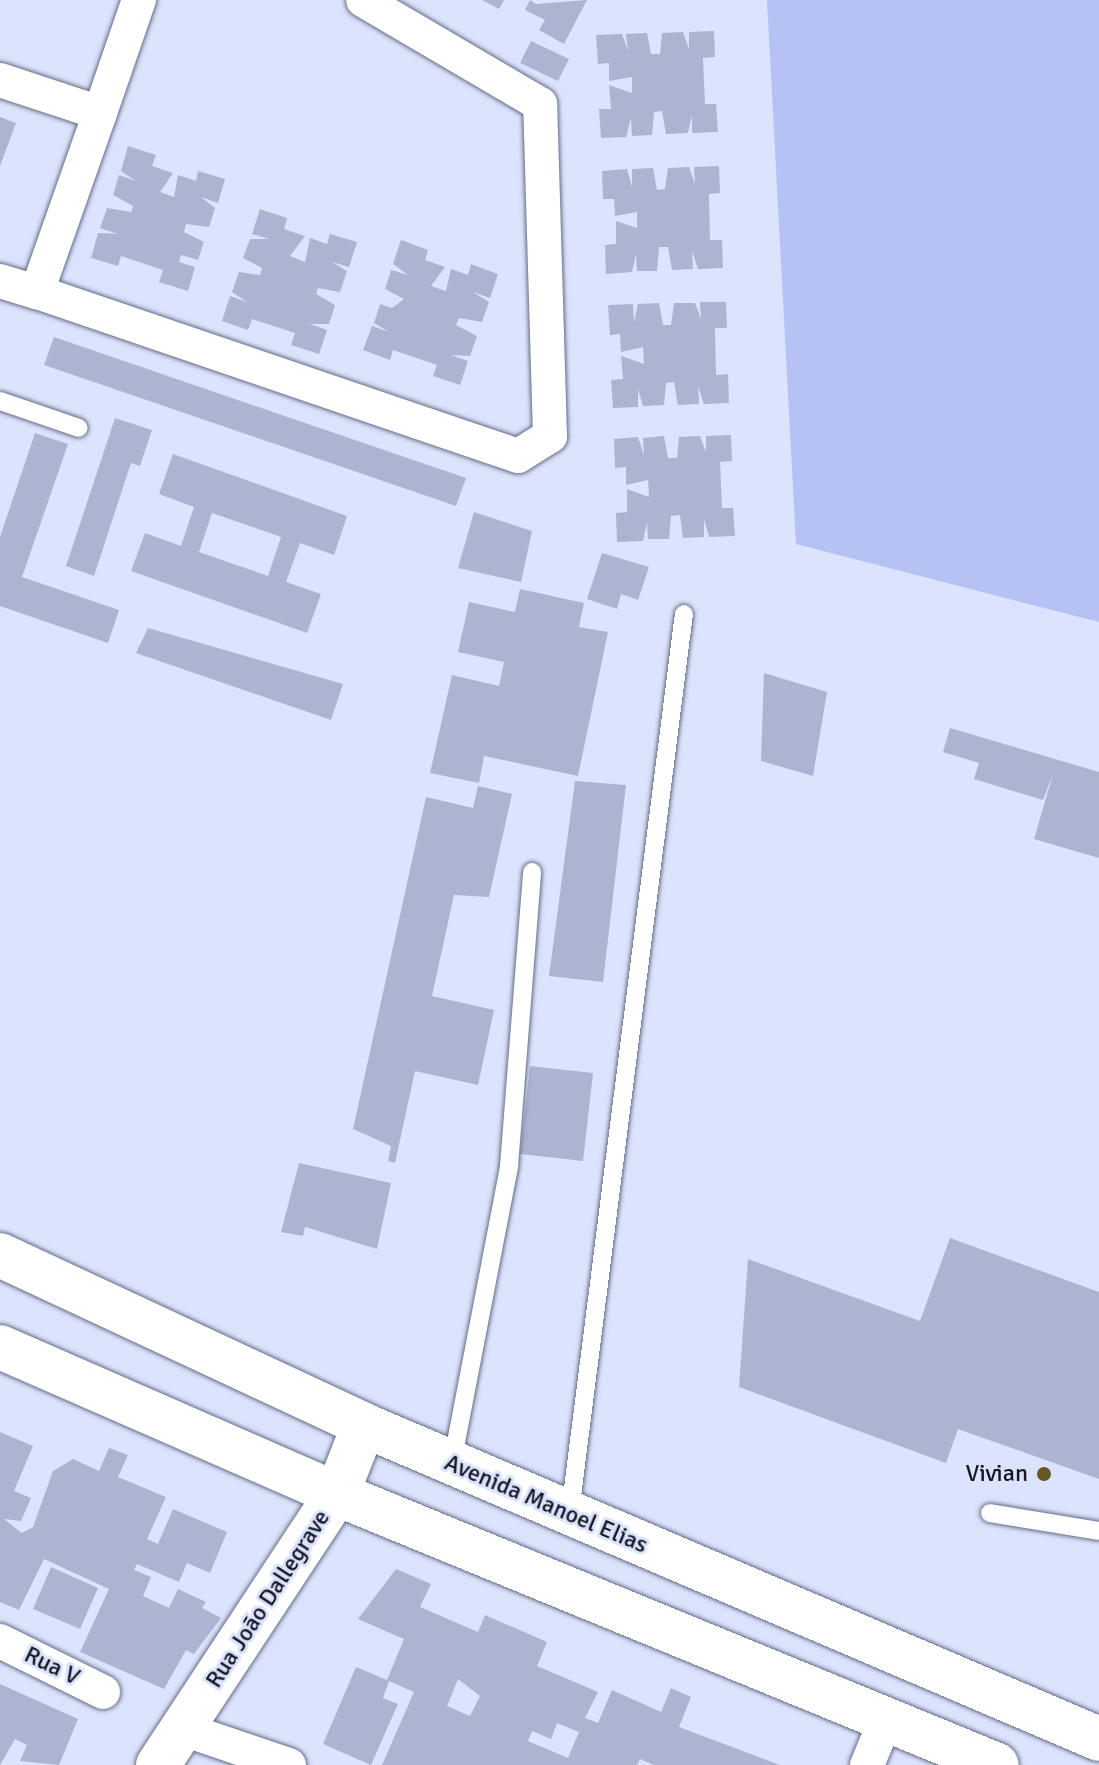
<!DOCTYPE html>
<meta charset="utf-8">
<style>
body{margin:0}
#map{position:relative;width:1099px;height:1765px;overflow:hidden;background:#dce3fc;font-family:Signika,sans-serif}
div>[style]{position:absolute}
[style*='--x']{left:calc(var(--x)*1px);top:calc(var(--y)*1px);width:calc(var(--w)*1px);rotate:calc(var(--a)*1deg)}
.green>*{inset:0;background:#b5c2f3}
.building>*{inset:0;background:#acb4d1}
.roads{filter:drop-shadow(0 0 2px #656c86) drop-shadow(0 0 2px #656c86)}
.service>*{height:18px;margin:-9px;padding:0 9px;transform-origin:9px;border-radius:9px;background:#fff}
.minor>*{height:34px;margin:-17px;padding:0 17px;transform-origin:17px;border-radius:17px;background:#fff}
.tertiary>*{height:44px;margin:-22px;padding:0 22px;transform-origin:22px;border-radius:22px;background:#fff}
.secondary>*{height:44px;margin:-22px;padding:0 22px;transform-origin:22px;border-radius:22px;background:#fff}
.dots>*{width:22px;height:22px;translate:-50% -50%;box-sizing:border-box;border:4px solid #dce3fc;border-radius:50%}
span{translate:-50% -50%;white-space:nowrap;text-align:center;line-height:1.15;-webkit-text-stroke:6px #dce3fc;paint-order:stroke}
.poi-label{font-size:24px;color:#141721}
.right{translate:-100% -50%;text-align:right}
.street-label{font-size:24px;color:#141721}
</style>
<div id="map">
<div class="green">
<div style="clip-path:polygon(767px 0,1099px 0,1099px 622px,796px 544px)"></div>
</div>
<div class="building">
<div style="clip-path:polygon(482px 0,504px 0,499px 9px)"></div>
<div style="clip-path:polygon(530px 0,536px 4px,587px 0,564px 44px,539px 30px,545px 20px,525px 10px)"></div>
<div style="clip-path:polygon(714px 31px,715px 57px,703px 58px,705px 104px,716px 104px,718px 132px,692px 133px,692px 115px,688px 133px,666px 134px,662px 111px,654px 112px,652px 135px,632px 136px,631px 118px,626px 137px,601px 138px,599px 109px,611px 109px,609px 85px,632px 93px,632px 77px,609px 81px,609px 63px,598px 64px,596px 35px,622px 34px,628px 51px,626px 34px,647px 33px,651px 54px,660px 54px,662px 33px,683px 32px,689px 49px,689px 32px)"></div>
<div style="clip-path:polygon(531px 41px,569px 59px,558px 81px,520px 63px)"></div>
<div style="clip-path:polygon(0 117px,16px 123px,0 166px)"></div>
<div style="clip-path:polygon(128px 146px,156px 155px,152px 166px,173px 173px,160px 192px,174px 197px,178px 175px,196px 181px,198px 171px,225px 179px,218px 203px,201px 197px,215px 208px,209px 227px,186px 224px,184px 232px,204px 242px,198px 260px,181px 255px,179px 262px,195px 267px,188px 291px,159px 282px,163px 270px,121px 256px,118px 266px,91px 258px,98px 233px,118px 234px,100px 228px,107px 208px,131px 212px,133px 206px,113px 195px,119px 175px,136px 181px,121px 171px)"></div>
<div style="clip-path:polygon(719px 166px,720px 193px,709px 194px,710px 240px,722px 240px,723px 268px,698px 269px,692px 251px,693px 269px,672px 270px,668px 247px,659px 247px,657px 271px,637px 271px,636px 254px,632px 272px,606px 274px,605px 245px,616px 244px,616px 221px,637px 228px,637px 212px,615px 216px,614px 199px,603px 199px,602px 171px,627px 169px,632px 187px,632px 169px,653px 168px,657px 190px,665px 189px,668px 168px,689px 167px,695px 184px,694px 167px)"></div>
<div style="clip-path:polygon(260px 209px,287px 218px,284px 229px,305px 236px,290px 256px,305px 262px,310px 238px,327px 244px,330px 234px,357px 242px,349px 267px,332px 262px,347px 271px,340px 292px,318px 288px,316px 294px,335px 305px,329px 324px,310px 324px,327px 330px,319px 354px,291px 345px,295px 333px,252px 319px,248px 330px,222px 321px,230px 296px,247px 302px,232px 292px,239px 272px,260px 275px,262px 268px,243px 258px,250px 239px,269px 239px,252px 234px)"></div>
<div style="clip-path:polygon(401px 240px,428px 250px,425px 260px,445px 267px,431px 286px,446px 291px,451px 269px,468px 275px,471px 264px,498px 274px,490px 298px,473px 292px,489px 302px,482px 322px,459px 318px,456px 325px,477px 336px,470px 356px,451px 355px,468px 361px,460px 385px,433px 376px,437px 365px,393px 350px,390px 360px,363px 350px,372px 326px,389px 332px,374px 323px,380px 304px,392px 308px,404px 299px,385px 289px,391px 270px,408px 275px,393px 264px)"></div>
<div style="clip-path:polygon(700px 302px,726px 302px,727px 328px,715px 328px,716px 375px,728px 374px,729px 403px,704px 404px,698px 386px,699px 404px,678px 405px,674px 382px,666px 383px,664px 405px,643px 406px,638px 389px,638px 407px,613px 408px,611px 380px,623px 379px,621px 356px,644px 364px,643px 347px,621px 352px,620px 334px,610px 335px,608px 305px,633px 304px,634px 322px,638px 304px,659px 303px,663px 325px,671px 325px,674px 303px,695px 303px,701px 319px)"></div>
<div style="clip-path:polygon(54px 337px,466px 478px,456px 506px,44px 365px)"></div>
<div style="clip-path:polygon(115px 418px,152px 430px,140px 466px,131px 463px,94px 576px,66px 566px)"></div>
<div style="clip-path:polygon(35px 433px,68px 444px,22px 577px,119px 610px,108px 643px,0 606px,0 537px)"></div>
<div style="clip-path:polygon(731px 435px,732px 461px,720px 462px,722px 508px,733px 508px,735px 536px,709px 537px,704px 519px,704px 537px,683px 538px,680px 515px,671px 516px,669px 539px,648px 539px,647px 522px,643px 541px,617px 542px,616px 513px,627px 512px,627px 489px,649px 497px,648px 480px,626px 485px,626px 467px,615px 468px,614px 439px,638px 437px,644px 455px,643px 438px,664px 436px,668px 458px,677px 458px,679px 437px,700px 436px,706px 452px,706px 436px)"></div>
<div style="clip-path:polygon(evenodd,173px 454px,347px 516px,334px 555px,300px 543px,286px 582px,321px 594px,307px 633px,131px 571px,145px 533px,181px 546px,194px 507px,159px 494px,173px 454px,212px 513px,281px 537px,268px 576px,199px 552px,212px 513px)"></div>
<div style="clip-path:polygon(474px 512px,532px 531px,521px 582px,458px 568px)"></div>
<div style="clip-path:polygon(602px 553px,649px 567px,638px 600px,621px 594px,617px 609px,587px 599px)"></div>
<div style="clip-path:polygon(520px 589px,584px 603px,579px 627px,608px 632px,578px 776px,484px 756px,479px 783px,430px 773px,452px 675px,499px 686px,504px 662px,458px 652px,469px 602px,515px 612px)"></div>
<div style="clip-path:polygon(148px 628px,343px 684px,331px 720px,136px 653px)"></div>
<div style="clip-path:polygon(764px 673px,827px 692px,813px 776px,761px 761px)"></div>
<div style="clip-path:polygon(950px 728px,1099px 772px,1099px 858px,1034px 839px,1053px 774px,1043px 800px,974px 779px,979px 763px,943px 752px)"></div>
<div style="clip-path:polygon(575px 781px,626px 785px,603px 982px,549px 976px)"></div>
<div style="clip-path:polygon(478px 786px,512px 794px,489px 897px,454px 895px,432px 996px,494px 1010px,478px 1085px,415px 1071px,395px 1163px,388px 1161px,391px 1146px,353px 1129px,426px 797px,473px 808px)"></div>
<div style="clip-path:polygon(530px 1066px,593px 1073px,583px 1161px,520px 1154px)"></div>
<div style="clip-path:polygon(299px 1163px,391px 1183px,377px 1249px,305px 1227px,303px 1236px,281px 1232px)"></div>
<div style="clip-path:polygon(950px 1238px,1099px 1292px,1099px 1479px,958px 1429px,946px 1463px,739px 1387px,748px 1259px,920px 1321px)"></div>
<div style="clip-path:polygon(0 1432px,33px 1446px,14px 1491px,31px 1498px,21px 1521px,4px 1519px,22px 1533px,33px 1527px,53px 1471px,73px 1459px,99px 1471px,109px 1448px,128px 1455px,118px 1477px,166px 1497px,147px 1539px,158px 1544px,173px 1509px,227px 1532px,210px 1573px,187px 1563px,179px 1582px,137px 1564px,134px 1570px,151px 1577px,143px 1596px,169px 1608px,178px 1589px,206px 1602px,202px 1608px,221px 1618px,194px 1654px,186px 1650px,164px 1689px,80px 1652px,109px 1589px,44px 1559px,19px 1610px,0 1602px)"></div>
<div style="clip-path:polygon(51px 1567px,98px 1588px,80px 1629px,33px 1609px)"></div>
<div style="clip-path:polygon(evenodd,396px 1569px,431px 1584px,420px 1607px,478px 1632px,485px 1615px,547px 1642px,537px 1666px,598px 1692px,585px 1718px,598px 1723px,612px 1690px,661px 1712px,671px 1688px,691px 1697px,679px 1727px,780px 1765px,654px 1765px,640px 1759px,637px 1765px,382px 1765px,414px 1692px,389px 1681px,383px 1698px,398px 1704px,371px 1765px,323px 1744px,356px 1667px,387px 1680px,404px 1639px,358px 1619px,396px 1569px,458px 1679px,480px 1696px,470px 1716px,447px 1706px,458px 1679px,396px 1569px,557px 1723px,579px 1732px,568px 1758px,528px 1741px,532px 1731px,551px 1739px,557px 1723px)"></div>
<div style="clip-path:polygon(0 1684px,78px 1719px,59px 1765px,20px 1761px,27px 1745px,15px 1739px,0 1765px)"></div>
</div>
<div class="roads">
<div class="service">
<div style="--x:0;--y:401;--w:83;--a:18.9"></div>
<div style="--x:452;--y:1463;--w:302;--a:-79.1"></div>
<div style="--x:509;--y:1166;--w:295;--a:-85.5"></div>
<div style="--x:570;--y:1512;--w:905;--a:-82.77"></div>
<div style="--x:990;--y:1513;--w:110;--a:9.4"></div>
</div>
<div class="minor">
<div style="--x:0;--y:80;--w:105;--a:18.3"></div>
<div style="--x:100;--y:113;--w:190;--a:109.4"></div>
<div style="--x:37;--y:292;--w:508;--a:18.83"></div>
<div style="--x:518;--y:456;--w:38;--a:-32"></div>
<div style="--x:550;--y:436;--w:332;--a:-91.7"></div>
<div style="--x:540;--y:104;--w:205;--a:-149.6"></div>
<div style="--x:100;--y:113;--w:120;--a:-71"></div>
<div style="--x:0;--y:281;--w:39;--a:17"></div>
<div style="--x:0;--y:1641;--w:115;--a:26.3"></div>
<div style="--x:183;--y:1729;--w:112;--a:18.8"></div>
<div style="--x:867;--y:1765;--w:52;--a:-67.4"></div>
</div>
<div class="tertiary">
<div style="--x:158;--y:1765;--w:325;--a:-56.6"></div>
<div style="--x:337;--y:1494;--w:74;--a:-68.6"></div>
</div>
<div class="secondary">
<div style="--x:0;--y:1255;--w:402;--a:25"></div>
<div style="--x:364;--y:1425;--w:799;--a:23.13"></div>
<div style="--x:0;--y:1347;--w:368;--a:23.6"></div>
<div style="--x:337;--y:1494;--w:713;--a:22.32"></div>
</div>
</div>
<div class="dots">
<div style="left:1044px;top:1474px;background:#665724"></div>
</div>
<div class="poi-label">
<span class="right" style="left:1028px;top:1474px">Vivian</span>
</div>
<div class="street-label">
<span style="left:546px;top:1504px;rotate:23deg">Avenida Manoel Elias</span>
<span style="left:268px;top:1599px;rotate:-57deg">Rua João Dallegrave</span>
<span style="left:52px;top:1666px;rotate:26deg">Rua V</span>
</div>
</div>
